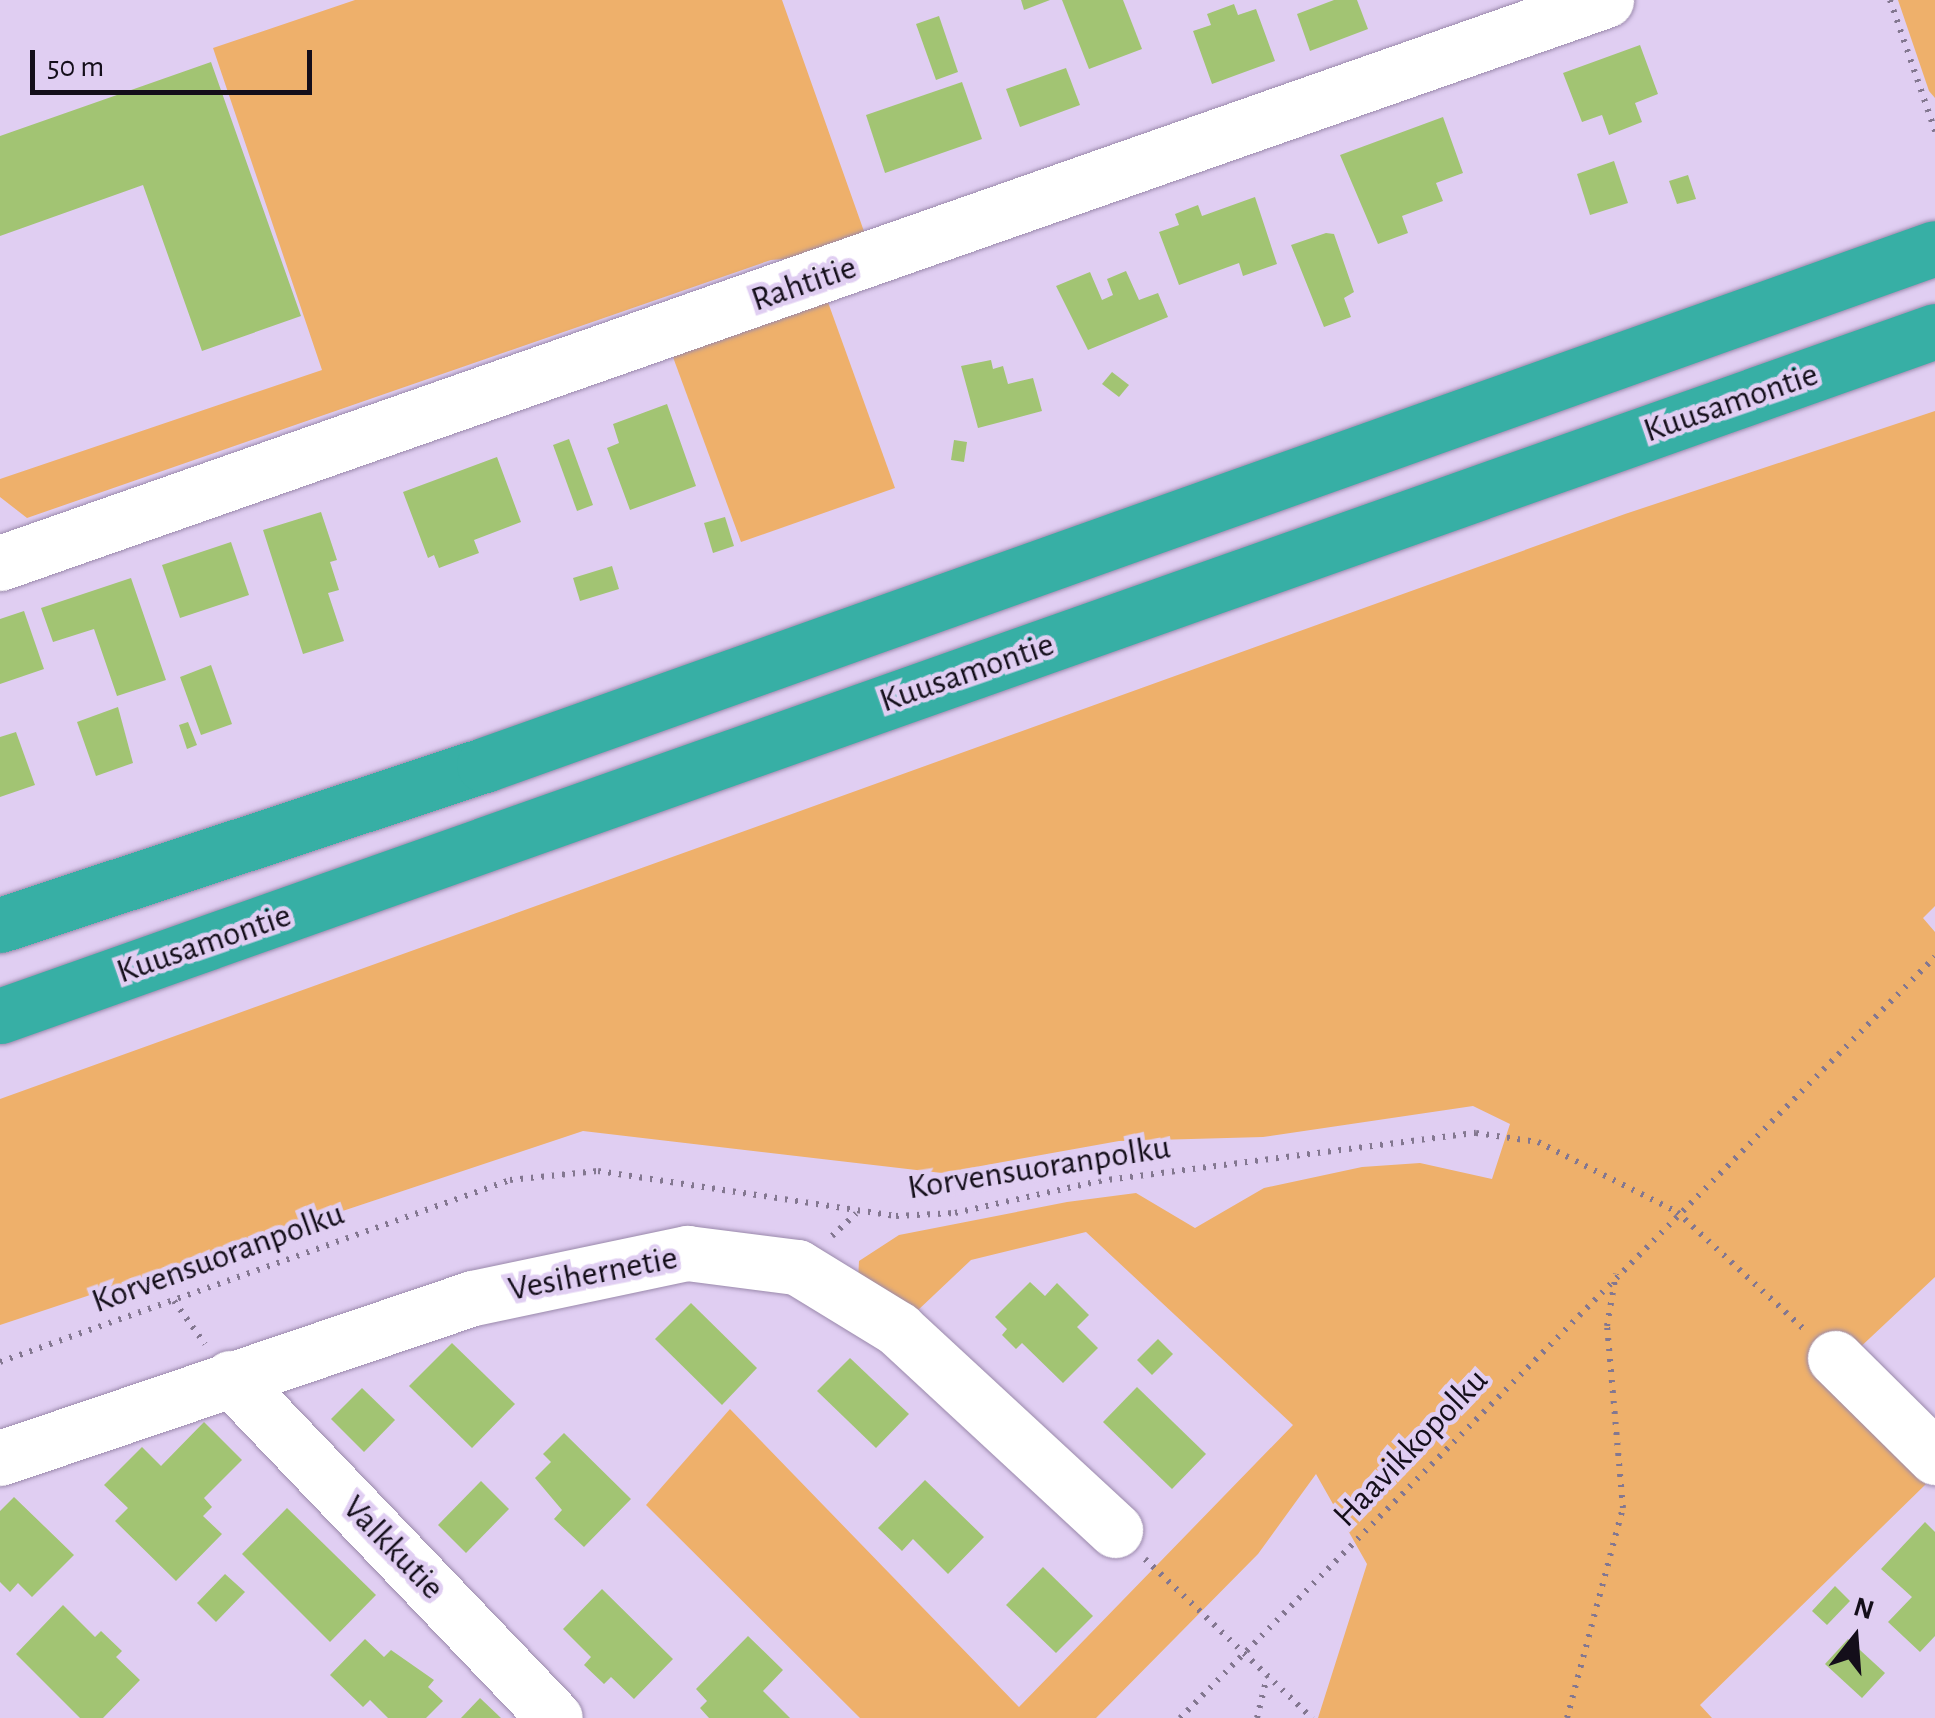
<!DOCTYPE html>
<style>
body{margin:0}
#map{position:relative;width:1935px;height:1718px;overflow:hidden;background:#e0cef2;font-family:"Alegreya Sans",sans-serif}
div>[style]{position:absolute}
[style*='--x']{left:calc(var(--x)*1px);top:calc(var(--y)*1px);width:calc(var(--w)*1px);rotate:calc(var(--a)*1deg)}
.green>*{inset:0;background:#eeb06b}
.building>*{inset:0;background:#a2c473}
.path>*{height:6px;margin-top:-3px;transform-origin:0;background:repeating-linear-gradient(90deg,#837790 0 2.5px,transparent 0 10.5px)}
.roads{filter:drop-shadow(0 0 2px #9a89ab) drop-shadow(0 0 2px #9a89ab)}
.minor>*{height:55px;margin:-27.5px;padding:0 27.5px;transform-origin:27.5px;border-radius:27.5px;background:#fff}
.highway>*{height:55px;margin:-27.5px;padding:0 27.5px;transform-origin:27.5px;border-radius:27.5px;background:#37afa5}
span{translate:-50% -50%;white-space:nowrap;text-align:center;line-height:1.15;-webkit-text-stroke:9px #e0cef2;paint-order:stroke}
.street-label{font-size:35px;color:#140e1a}
.north{position:absolute;left:1805px;top:1588px;width:100px;height:100px;-webkit-text-stroke:8px #e0cef2;paint-order:stroke;rotate:17deg;font-size:28px;font-weight:700;line-height:40px;text-align:center;color:#140e1a}
.north::after{content:'';display:block;margin:auto;width:35px;height:45px;background:#140e1a;clip-path:polygon(50% 0,100% 100%,50% 72%,0 100%)}
.scale{position:absolute;left:30px;top:50px;width:282px;height:45px;box-sizing:border-box;border:5px solid #140e1a;border-top:0;padding-left:12px;font-size:30px;line-height:35px;white-space:nowrap;color:#140e1a;-webkit-text-stroke:8px #e0cef2;paint-order:stroke}
</style>
<div id="map">
<div class="green">
<div style="clip-path:polygon(355px 0,782px 0,866px 237px,812px 257px,771px 260px,27px 518px,0 497px,0 479px,322px 370px,213px 48px)"></div>
<div style="clip-path:polygon(1898px 0,1935px 0,1935px 98px,1929px 91px)"></div>
<div style="clip-path:polygon(825px 294px,895px 488px,741px 542px,670px 349px)"></div>
<div style="clip-path:polygon(1935px 411px,1935px 906px,1923px 918px,1935px 932px,1935px 1277px,1822px 1383px,1926px 1484px,1700px 1705px,1712px 1718px,1318px 1718px,1367px 1564px,1316px 1474px,1258px 1554px,1096px 1718px,860px 1718px,646px 1505px,730px 1409px,1019px 1707px,1293px 1425px,1086px 1232px,971px 1260px,898px 1329px,857px 1301px,859px 1261px,899px 1235px,1067px 1202px,1136px 1193px,1195px 1228px,1264px 1188px,1362px 1167px,1420px 1163px,1492px 1179px,1510px 1124px,1473px 1106px,1263px 1137px,1119px 1141px,942px 1173px,583px 1131px,0 1325px,0 1099px,1625px 514px)"></div>
</div>
<div class="building">
<div style="clip-path:polygon(1021px 0,1050px 0,1024px 10px)"></div>
<div style="clip-path:polygon(1062px 0,1123px 0,1142px 49px,1089px 69px)"></div>
<div style="clip-path:polygon(1334px 0,1357px 0,1368px 29px,1310px 51px,1297px 14px)"></div>
<div style="clip-path:polygon(1234px 4px,1238px 15px,1256px 9px,1275px 61px,1212px 84px,1193px 31px,1211px 25px,1207px 14px)"></div>
<div style="clip-path:polygon(939px 16px,958px 72px,936px 80px,916px 24px)"></div>
<div style="clip-path:polygon(1640px 45px,1658px 94px,1635px 103px,1642px 122px,1609px 135px,1602px 115px,1582px 122px,1563px 73px)"></div>
<div style="clip-path:polygon(211px 62px,301px 316px,202px 351px,143px 185px,0 236px,0 136px)"></div>
<div style="clip-path:polygon(1066px 68px,1080px 105px,1020px 127px,1006px 89px)"></div>
<div style="clip-path:polygon(962px 82px,982px 139px,885px 173px,866px 115px)"></div>
<div style="clip-path:polygon(1443px 117px,1463px 173px,1436px 183px,1443px 201px,1402px 216px,1408px 233px,1378px 244px,1340px 155px)"></div>
<div style="clip-path:polygon(1614px 161px,1628px 203px,1590px 215px,1577px 174px)"></div>
<div style="clip-path:polygon(1688px 175px,1696px 199px,1677px 204px,1669px 181px)"></div>
<div style="clip-path:polygon(1255px 197px,1277px 264px,1243px 276px,1239px 263px,1179px 285px,1159px 232px,1179px 225px,1175px 214px,1198px 205px,1202px 216px)"></div>
<div style="clip-path:polygon(1326px 233px,1334px 234px,1354px 292px,1344px 298px,1351px 317px,1324px 327px,1291px 245px)"></div>
<div style="clip-path:polygon(1126px 271px,1139px 300px,1158px 293px,1168px 317px,1088px 350px,1056px 286px,1090px 272px,1102px 300px,1113px 295px,1107px 279px)"></div>
<div style="clip-path:polygon(991px 360px,993px 369px,1003px 366px,1008px 384px,1033px 378px,1042px 411px,978px 428px,961px 366px)"></div>
<div style="clip-path:polygon(1112px 372px,1129px 385px,1119px 397px,1102px 384px)"></div>
<div style="clip-path:polygon(667px 404px,696px 486px,630px 510px,607px 448px,619px 443px,613px 424px)"></div>
<div style="clip-path:polygon(569px 439px,593px 505px,577px 511px,553px 445px)"></div>
<div style="clip-path:polygon(954px 440px,967px 442px,964px 462px,951px 460px)"></div>
<div style="clip-path:polygon(497px 457px,521px 522px,474px 540px,479px 553px,439px 568px,434px 555px,428px 558px,403px 492px)"></div>
<div style="clip-path:polygon(321px 512px,337px 560px,330px 562px,339px 590px,328px 593px,344px 641px,303px 654px,263px 530px)"></div>
<div style="clip-path:polygon(725px 517px,734px 546px,713px 553px,704px 523px)"></div>
<div style="clip-path:polygon(231px 542px,249px 595px,180px 618px,162px 565px)"></div>
<div style="clip-path:polygon(612px 566px,619px 589px,580px 601px,573px 578px)"></div>
<div style="clip-path:polygon(131px 578px,166px 680px,117px 696px,94px 629px,53px 642px,41px 608px)"></div>
<div style="clip-path:polygon(24px 611px,44px 669px,0 684px,0 619px)"></div>
<div style="clip-path:polygon(211px 665px,232px 724px,201px 735px,180px 677px)"></div>
<div style="clip-path:polygon(118px 707px,133px 763px,96px 776px,77px 722px)"></div>
<div style="clip-path:polygon(188px 722px,197px 745px,187px 749px,179px 725px)"></div>
<div style="clip-path:polygon(16px 732px,35px 785px,0 797px,0 737px)"></div>
<div style="clip-path:polygon(1030px 1282px,1045px 1296px,1057px 1283px,1089px 1315px,1077px 1327px,1098px 1348px,1063px 1383px,1022px 1343px,1016px 1349px,1002px 1335px,1007px 1329px,995px 1317px)"></div>
<div style="clip-path:polygon(691px 1303px,757px 1368px,722px 1405px,655px 1339px)"></div>
<div style="clip-path:polygon(1158px 1339px,1173px 1354px,1152px 1375px,1137px 1360px)"></div>
<div style="clip-path:polygon(452px 1343px,515px 1404px,472px 1448px,409px 1386px)"></div>
<div style="clip-path:polygon(850px 1358px,909px 1414px,876px 1448px,817px 1391px)"></div>
<div style="clip-path:polygon(1137px 1387px,1206px 1454px,1172px 1489px,1103px 1422px)"></div>
<div style="clip-path:polygon(362px 1388px,395px 1420px,364px 1452px,331px 1419px)"></div>
<div style="clip-path:polygon(204px 1422px,242px 1460px,204px 1498px,212px 1507px,203px 1516px,222px 1534px,176px 1581px,115px 1521px,128px 1508px,104px 1485px,142px 1447px,161px 1466px)"></div>
<div style="clip-path:polygon(564px 1433px,631px 1499px,584px 1547px,554px 1519px,562px 1510px,535px 1478px,551px 1462px,543px 1454px)"></div>
<div style="clip-path:polygon(925px 1480px,984px 1537px,948px 1574px,913px 1539px,902px 1551px,878px 1528px)"></div>
<div style="clip-path:polygon(481px 1481px,509px 1509px,466px 1553px,438px 1525px)"></div>
<div style="clip-path:polygon(14px 1497px,74px 1555px,32px 1597px,18px 1583px,10px 1592px,0 1582px,0 1511px)"></div>
<div style="clip-path:polygon(287px 1508px,376px 1595px,330px 1642px,242px 1554px)"></div>
<div style="clip-path:polygon(1925px 1522px,1935px 1532px,1935px 1636px,1920px 1652px,1888px 1622px,1912px 1597px,1881px 1569px)"></div>
<div style="clip-path:polygon(1043px 1567px,1093px 1616px,1056px 1653px,1006px 1605px)"></div>
<div style="clip-path:polygon(225px 1574px,245px 1592px,216px 1622px,197px 1603px)"></div>
<div style="clip-path:polygon(1835px 1586px,1850px 1601px,1827px 1625px,1812px 1611px)"></div>
<div style="clip-path:polygon(602px 1589px,673px 1659px,634px 1699px,611px 1677px,604px 1684px,584px 1665px,591px 1657px,563px 1629px)"></div>
<div style="clip-path:polygon(63px 1605px,95px 1637px,101px 1631px,122px 1651px,116px 1657px,140px 1680px,103px 1718px,80px 1718px,16px 1654px)"></div>
<div style="clip-path:polygon(748px 1636px,783px 1670px,763px 1691px,790px 1718px,709px 1718px,700px 1708px,707px 1701px,696px 1689px)"></div>
<div style="clip-path:polygon(365px 1639px,384px 1657px,391px 1650px,434px 1680px,428px 1687px,443px 1701px,426px 1718px,388px 1718px,370px 1700px,363px 1707px,330px 1675px)"></div>
<div style="clip-path:polygon(1848px 1639px,1885px 1673px,1862px 1698px,1825px 1664px)"></div>
<div style="clip-path:polygon(480px 1698px,501px 1718px,461px 1718px)"></div>
</div>
<div class="path">
<div style="--x:1890;--y:0;--w:139;--a:71"></div>
<div style="--x:832;--y:1236;--w:33;--a:-43"></div>
<div style="--x:174;--y:1301;--w:53;--a:54.2"></div>
<div style="--x:0;--y:1362;--w:542;--a:-19.64"></div>
<div style="--x:510;--y:1180;--w:88;--a:-5.8"></div>
<div style="--x:598;--y:1171;--w:301;--a:8.6"></div>
<div style="--x:896;--y:1216;--w:59;--a:-2.9"></div>
<div style="--x:955;--y:1213;--w:148;--a:-12.5"></div>
<div style="--x:1099;--y:1181;--w:380;--a:-7.3"></div>
<div style="--x:1476;--y:1133;--w:63;--a:8.3"></div>
<div style="--x:1538;--y:1142;--w:156;--a:26.7"></div>
<div style="--x:1677;--y:1212;--w:174;--a:42.7"></div>
<div style="--x:1145;--y:1559;--w:231;--a:43.6"></div>
<div style="--x:1180;--y:1718;--w:1072;--a:-45.23"></div>
<div style="--x:1257;--y:1718;--w:42;--a:-76.3"></div>
<div style="--x:1567;--y:1718;--w:217;--a:-75.1"></div>
<div style="--x:1623;--y:1508;--w:183;--a:-95"></div>
<div style="--x:1607;--y:1326;--w:53;--a:-80.2"></div>
</div>
<div class="roads">
<div class="minor">
<div style="--x:0;--y:563;--w:1702;--a:-19.32"></div>
<div style="--x:1835;--y:1358;--w:141;--a:44.7"></div>
<div style="--x:230;--y:1378;--w:470;--a:46.3"></div>
<div style="--x:0;--y:1458;--w:499;--a:-18.7"></div>
<div style="--x:473;--y:1298;--w:219;--a:-11.9"></div>
<div style="--x:687;--y:1253;--w:111;--a:7.3"></div>
<div style="--x:797;--y:1267;--w:119;--a:31.5"></div>
<div style="--x:898;--y:1329;--w:296;--a:42.8"></div>
</div>
<div class="highway">
<div style="--x:0;--y:925;--w:510;--a:-18.29"></div>
<div style="--x:484;--y:765;--w:1540;--a:-19.61"></div>
<div style="--x:0;--y:1016;--w:2053;--a:-19.49"></div>
</div>
</div>
<div class="street-label">
<span style="left:804px;top:284px;rotate:-19deg">Rahtitie</span>
<span style="left:1731px;top:403px;rotate:-19deg">Kuusamontie</span>
<span style="left:967px;top:673px;rotate:-19deg">Kuusamontie</span>
<span style="left:204px;top:944px;rotate:-19deg">Kuusamontie</span>
<span style="left:1039px;top:1168px;rotate:-9deg">Korvensuoranpolku</span>
<span style="left:218px;top:1258px;rotate:-20deg">Korvensuoranpolku</span>
<span style="left:593px;top:1274px;rotate:-11deg">Vesihernetie</span>
<span style="left:1411px;top:1448px;rotate:-46deg">Haavikkopolku</span>
<span style="left:393px;top:1548px;rotate:46deg">Valkkutie</span>
</div>
<div class="north">N</div>
<div class="scale">50 m</div>
</div>
